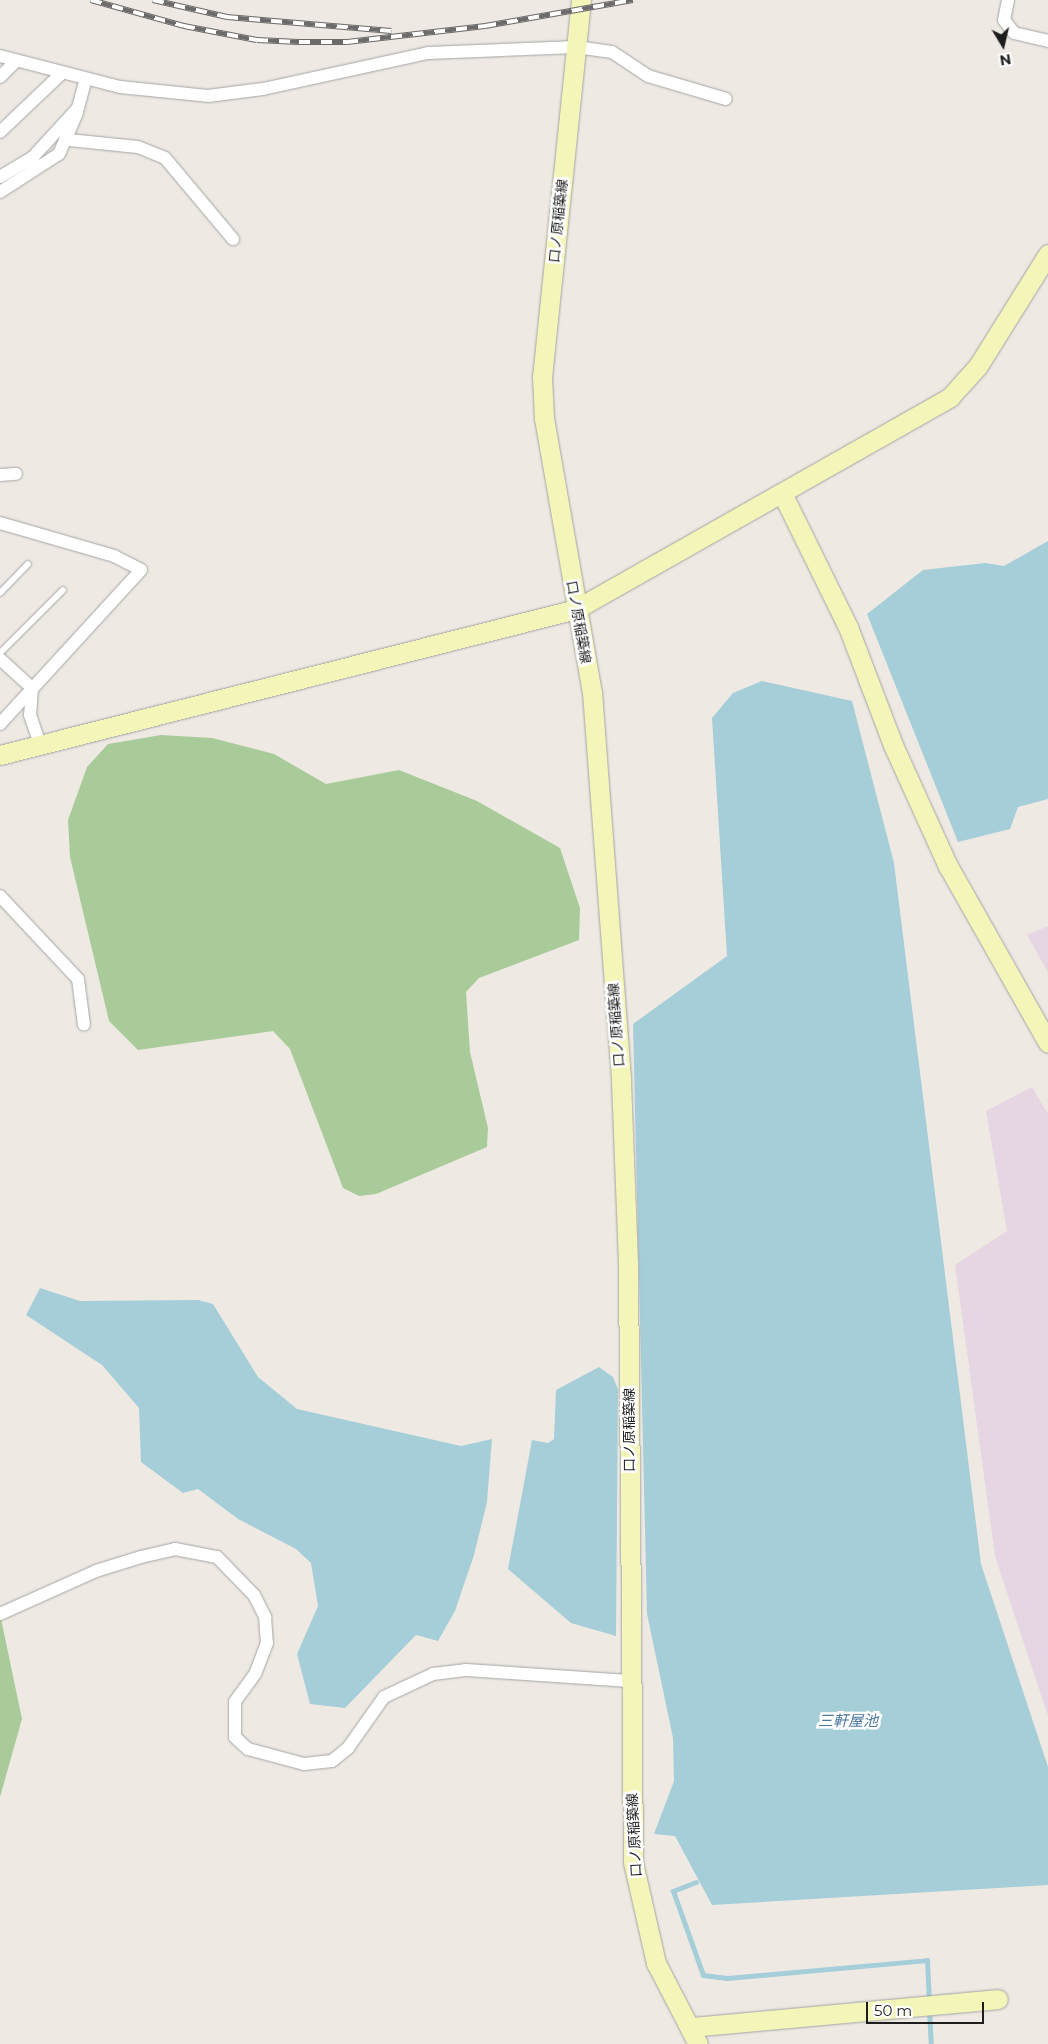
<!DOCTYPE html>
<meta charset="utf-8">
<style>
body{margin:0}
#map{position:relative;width:1048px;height:2044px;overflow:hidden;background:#eeeae3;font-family:Montserrat,"Noto Sans JP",sans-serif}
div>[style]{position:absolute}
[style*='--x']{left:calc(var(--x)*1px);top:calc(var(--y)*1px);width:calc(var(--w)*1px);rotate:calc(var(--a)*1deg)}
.industrial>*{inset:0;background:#e6d5e3}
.forest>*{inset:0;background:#a9cb9a}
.water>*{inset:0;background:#a5ced9}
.stream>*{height:5px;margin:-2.5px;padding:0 2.5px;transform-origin:2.5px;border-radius:2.5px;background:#a5ced9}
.roads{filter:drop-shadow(0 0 1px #a4a4a4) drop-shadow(0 0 1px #a4a4a4)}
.lane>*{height:6px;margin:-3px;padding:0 3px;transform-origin:3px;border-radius:3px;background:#fff}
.street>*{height:12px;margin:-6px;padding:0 6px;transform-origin:6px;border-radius:6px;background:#fff}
.secondary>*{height:19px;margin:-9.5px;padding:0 9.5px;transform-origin:9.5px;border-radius:9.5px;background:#f4f6b9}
.rail>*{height:5.5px;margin-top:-2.75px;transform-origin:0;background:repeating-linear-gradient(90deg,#fff 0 11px,#6b6b6b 0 22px);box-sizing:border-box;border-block:1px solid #6b6b6b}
span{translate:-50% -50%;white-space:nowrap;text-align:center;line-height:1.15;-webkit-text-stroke:5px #fff;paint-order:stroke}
.street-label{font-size:14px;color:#1d1d1d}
.water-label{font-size:15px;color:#4b77a0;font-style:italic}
.north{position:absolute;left:978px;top:20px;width:50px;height:50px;-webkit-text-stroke:4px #fff;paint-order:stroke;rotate:171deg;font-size:14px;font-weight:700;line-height:20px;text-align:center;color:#1d1d1d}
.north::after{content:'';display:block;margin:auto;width:18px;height:22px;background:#1d1d1d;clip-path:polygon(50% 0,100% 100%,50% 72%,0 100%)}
.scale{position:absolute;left:866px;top:2002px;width:118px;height:22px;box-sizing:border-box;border:2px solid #1d1d1d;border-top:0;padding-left:6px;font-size:15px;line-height:18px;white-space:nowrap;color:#1d1d1d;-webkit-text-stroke:4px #fff;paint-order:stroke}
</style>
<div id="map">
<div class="industrial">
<div style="clip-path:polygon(1048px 926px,1048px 972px,1027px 935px)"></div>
<div style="clip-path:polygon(1032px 1087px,1048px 1114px,1048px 1716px,995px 1556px,955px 1265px,1007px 1231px,986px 1111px)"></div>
</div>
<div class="forest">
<div style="clip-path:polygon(161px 735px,212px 738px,274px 754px,326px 784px,399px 770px,477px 801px,560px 848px,580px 908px,579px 940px,479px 978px,466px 992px,470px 1052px,488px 1128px,487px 1147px,376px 1194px,359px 1196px,343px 1188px,290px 1049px,273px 1031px,138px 1050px,109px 1021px,70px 857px,68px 820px,87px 767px,108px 744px)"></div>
<div style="clip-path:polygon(0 1614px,22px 1719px,0 1797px)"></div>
</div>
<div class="water">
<div style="clip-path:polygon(1048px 541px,1048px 799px,1018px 807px,1010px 829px,958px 842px,867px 614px,923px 570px,985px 563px,1004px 566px)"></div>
<div style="clip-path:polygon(762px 681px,852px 701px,894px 863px,981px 1564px,1048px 1767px,1048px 1885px,712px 1905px,675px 1836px,654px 1834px,674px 1781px,673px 1738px,647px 1614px,633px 1024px,727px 956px,712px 718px,733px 693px)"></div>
<div style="clip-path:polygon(40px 1288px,80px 1301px,198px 1300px,213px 1304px,258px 1377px,297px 1409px,461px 1446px,492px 1439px,487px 1502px,474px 1555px,455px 1611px,438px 1641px,416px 1635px,345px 1708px,310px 1704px,297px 1654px,318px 1606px,311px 1563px,296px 1549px,238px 1519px,198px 1489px,183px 1493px,141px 1462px,139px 1408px,102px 1365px,26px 1315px)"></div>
<div style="clip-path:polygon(599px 1367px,613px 1377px,618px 1389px,616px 1636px,571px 1623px,508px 1569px,532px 1440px,548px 1443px,554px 1439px,556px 1390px)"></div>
</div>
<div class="stream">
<div style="--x:696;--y:1882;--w:25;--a:159"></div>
<div style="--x:673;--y:1891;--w:89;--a:70.3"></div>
<div style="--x:703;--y:1975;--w:24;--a:7"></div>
<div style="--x:727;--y:1978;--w:201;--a:-5.1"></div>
<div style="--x:927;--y:1960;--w:42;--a:87.3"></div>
<div style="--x:929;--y:2010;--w:34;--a:87"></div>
</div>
<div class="roads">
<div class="lane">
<div style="--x:0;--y:593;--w:40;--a:-46"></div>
<div style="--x:0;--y:653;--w:89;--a:-45"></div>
</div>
<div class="street">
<div style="--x:1008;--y:0;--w:20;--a:101"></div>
<div style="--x:1004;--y:20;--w:16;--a:52"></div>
<div style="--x:1014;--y:33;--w:35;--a:13"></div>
<div style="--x:0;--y:56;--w:124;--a:14.5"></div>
<div style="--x:120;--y:87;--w:88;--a:5.8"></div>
<div style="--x:208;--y:96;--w:55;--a:-7.3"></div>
<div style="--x:263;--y:89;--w:169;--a:-12.3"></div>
<div style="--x:428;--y:53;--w:148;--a:-2.3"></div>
<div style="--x:576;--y:47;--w:36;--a:8"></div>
<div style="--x:612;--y:52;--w:43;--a:33.7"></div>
<div style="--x:648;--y:76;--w:81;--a:16.4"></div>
<div style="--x:0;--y:77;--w:23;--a:-45"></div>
<div style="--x:0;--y:132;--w:84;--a:-43.6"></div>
<div style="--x:69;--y:140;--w:69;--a:5.8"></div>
<div style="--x:138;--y:147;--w:29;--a:22"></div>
<div style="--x:165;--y:158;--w:106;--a:50"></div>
<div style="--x:0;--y:177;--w:39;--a:-31"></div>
<div style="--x:33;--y:157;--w:67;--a:-47.4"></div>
<div style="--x:78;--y:108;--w:28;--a:-75"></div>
<div style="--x:0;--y:192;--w:70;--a:-32.8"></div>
<div style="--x:59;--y:154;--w:45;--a:-66.3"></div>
<div style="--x:0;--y:475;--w:16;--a:-4"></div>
<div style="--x:0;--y:523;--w:119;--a:16.1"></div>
<div style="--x:114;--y:556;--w:30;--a:27"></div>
<div style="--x:141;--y:570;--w:209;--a:132.5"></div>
<div style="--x:0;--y:659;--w:43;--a:42.2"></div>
<div style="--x:32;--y:688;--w:27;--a:94"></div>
<div style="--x:30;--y:715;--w:34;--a:71"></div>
<div style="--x:0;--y:896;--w:114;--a:46.8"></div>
<div style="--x:78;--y:979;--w:46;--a:82.6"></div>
<div style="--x:0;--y:1614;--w:105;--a:-24.1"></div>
<div style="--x:96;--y:1571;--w:47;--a:-17.3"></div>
<div style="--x:141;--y:1557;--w:35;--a:-13"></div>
<div style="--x:175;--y:1549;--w:43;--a:10.8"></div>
<div style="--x:217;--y:1557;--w:53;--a:45.8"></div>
<div style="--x:254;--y:1595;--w:25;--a:63"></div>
<div style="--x:265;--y:1617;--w:26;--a:86"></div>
<div style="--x:267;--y:1643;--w:33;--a:111"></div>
<div style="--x:255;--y:1674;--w:34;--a:126"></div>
<div style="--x:235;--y:1702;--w:35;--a:90"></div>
<div style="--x:235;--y:1737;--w:18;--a:43"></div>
<div style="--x:248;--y:1749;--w:58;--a:15"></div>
<div style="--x:304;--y:1764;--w:28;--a:-6"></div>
<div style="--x:332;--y:1761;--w:21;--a:-39"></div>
<div style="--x:348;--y:1748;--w:62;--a:-54.8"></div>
<div style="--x:384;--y:1697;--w:54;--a:-25.1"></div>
<div style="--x:433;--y:1674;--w:32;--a:-7"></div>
<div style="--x:465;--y:1670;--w:166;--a:3.8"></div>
</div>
<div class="secondary">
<div style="--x:581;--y:0;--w:378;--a:95.9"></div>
<div style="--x:542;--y:376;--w:42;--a:87.3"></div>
<div style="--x:544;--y:418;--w:278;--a:80.1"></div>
<div style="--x:592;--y:692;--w:390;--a:85.7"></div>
<div style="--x:621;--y:1081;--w:183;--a:87.8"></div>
<div style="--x:628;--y:1264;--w:598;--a:89.52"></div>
<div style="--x:633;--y:1862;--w:104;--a:77.2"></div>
<div style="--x:656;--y:1963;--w:91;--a:62.6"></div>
<div style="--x:782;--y:493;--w:149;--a:63.8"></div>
<div style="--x:848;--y:627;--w:126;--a:69.1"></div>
<div style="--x:893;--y:745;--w:133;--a:65.6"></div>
<div style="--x:948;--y:866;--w:203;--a:60.5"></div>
<div style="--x:0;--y:755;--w:594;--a:-14.22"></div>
<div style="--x:576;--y:609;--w:430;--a:-29.5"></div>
<div style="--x:950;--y:397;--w:42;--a:-47.9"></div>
<div style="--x:978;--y:366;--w:132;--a:-58"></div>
<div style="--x:691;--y:2027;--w:308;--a:-5.2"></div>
</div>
</div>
<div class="rail">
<div style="--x:91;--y:0;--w:97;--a:15.6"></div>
<div style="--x:184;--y:26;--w:74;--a:10.9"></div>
<div style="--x:257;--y:40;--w:42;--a:2.7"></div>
<div style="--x:299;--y:42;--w:48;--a:0"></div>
<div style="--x:347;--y:42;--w:139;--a:-6.6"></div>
<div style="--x:485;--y:26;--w:150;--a:-10"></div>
<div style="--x:153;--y:0;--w:76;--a:12.9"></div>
<div style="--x:227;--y:17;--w:165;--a:4.9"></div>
</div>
<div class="street-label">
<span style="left:558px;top:221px;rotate:-84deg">口ノ原稲築線</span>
<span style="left:579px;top:622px;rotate:80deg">口ノ原稲築線</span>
<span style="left:616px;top:1025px;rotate:-94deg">口ノ原稲築線</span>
<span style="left:629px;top:1430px;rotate:-90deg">口ノ原稲築線</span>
<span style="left:634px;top:1835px;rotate:-93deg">口ノ原稲築線</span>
</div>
<div class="water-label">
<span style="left:848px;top:1721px">三軒屋池</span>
</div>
<div class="north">N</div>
<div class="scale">50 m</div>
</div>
